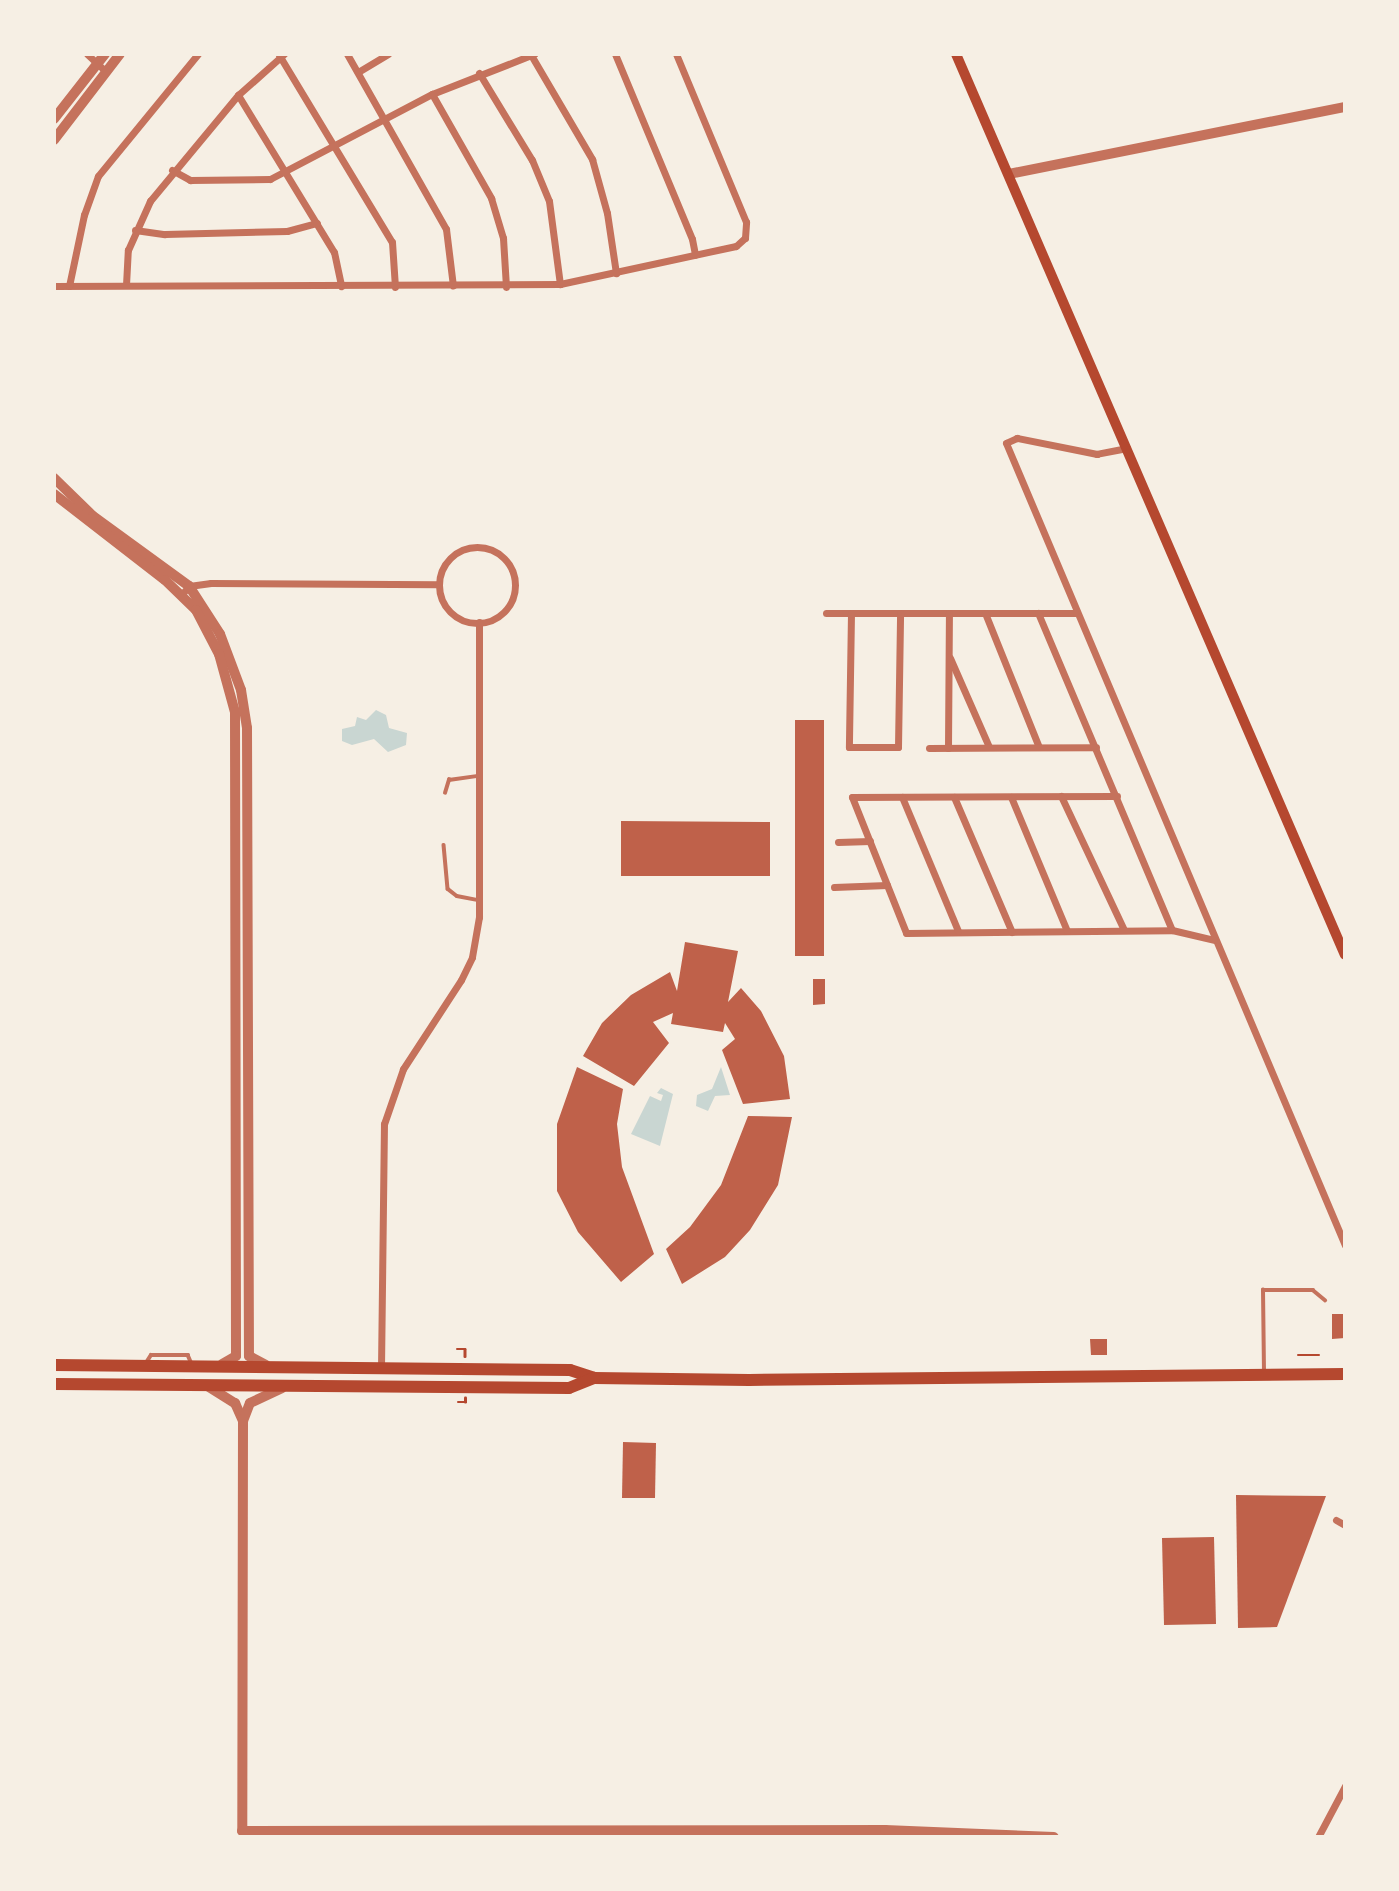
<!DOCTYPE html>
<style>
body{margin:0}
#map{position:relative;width:1399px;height:1891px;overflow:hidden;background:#f6efe4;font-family:Arial,sans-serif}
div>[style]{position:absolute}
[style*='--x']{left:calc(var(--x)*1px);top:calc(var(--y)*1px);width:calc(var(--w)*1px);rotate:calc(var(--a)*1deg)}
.water>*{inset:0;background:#c9d6d2}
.building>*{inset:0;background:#bf614a}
.path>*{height:2.5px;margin:-1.25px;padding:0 1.25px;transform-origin:1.25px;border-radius:1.25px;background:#b5482f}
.service>*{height:3.5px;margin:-1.75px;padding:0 1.75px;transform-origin:1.75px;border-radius:1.75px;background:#c5725c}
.minor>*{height:7px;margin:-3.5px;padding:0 3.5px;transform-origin:3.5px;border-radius:3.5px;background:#c5725c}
.minor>.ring{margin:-3.5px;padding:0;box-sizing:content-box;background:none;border:7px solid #c5725c;border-radius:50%}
.tertiary>*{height:10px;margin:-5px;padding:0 5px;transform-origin:5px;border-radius:5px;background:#c5725c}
.secondary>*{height:10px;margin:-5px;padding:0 5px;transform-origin:5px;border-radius:5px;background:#b5482f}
.primary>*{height:12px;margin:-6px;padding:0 6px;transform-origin:6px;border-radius:6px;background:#b5482f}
span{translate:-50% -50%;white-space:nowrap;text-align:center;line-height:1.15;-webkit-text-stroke:7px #f6efe4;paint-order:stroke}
.frame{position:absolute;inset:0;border:56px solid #f6efe4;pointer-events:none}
</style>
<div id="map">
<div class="water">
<div style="clip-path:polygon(376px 710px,386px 715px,389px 728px,407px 733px,406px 745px,388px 752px,374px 739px,352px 745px,342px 741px,342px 729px,355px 726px,357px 717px,366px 720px)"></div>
<div style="clip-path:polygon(721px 1067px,730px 1095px,715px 1096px,708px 1111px,696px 1106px,697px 1095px,712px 1089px)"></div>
<div style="clip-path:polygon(661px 1088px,673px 1094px,660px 1146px,631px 1134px,650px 1096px,661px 1101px,663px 1095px,657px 1093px)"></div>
</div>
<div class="building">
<div style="clip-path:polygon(795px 720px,824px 720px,824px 956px,795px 956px)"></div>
<div style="clip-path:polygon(621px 821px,770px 822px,770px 876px,621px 876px)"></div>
<div style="clip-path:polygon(685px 942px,738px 951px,728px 1002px,741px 988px,761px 1011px,784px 1056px,790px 1099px,743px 1104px,722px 1050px,735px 1039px,725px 1023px,723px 1032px,671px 1024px,673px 1013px,653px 1022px,669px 1043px,634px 1086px,583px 1056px,602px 1023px,631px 995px,670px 972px,677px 991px)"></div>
<div style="clip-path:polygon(813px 979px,825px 979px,825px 1004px,813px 1005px)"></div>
<div style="clip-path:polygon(577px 1067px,623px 1089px,617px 1124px,622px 1167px,654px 1254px,621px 1282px,578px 1232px,557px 1191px,557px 1124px)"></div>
<div style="clip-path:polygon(748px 1116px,792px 1117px,778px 1185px,750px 1230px,725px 1257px,682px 1284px,666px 1249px,690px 1227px,721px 1185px)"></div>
<div style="clip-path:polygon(1332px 1314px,1345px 1314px,1345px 1338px,1332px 1339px)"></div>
<div style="clip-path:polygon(1090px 1339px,1107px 1339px,1107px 1355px,1091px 1355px)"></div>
<div style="clip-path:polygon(623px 1442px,656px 1443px,655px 1498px,622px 1498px)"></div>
<div style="clip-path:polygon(1236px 1495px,1326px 1496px,1277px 1627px,1238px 1628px)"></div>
<div style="clip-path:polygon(1214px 1537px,1216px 1624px,1164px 1625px,1162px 1538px)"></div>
</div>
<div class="path">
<div style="--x:457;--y:1349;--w:8;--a:0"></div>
<div style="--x:465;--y:1349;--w:7;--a:90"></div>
<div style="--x:1298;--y:1355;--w:21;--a:0"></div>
<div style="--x:458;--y:1402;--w:7;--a:0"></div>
<div style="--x:465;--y:1402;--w:4;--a:-90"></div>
</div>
<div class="service">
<div style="--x:445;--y:793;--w:14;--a:-73"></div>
<div style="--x:449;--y:780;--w:29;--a:-8"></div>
<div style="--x:444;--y:845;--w:44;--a:84.8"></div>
<div style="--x:448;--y:889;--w:11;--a:38"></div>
<div style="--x:457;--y:896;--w:20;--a:11"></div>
<div style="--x:146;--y:1363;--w:9;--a:-58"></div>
<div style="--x:151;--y:1355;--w:37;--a:0"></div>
<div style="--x:188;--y:1355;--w:10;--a:66"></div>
<div style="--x:1264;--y:1372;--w:82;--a:-90.7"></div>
<div style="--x:1263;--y:1290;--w:50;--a:0"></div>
<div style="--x:1313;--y:1290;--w:16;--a:40"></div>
</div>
<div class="minor">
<div style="--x:87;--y:54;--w:25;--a:43"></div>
<div style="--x:347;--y:54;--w:201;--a:60.5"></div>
<div style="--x:446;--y:229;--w:57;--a:83"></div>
<div style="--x:615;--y:54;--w:200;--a:67.4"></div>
<div style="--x:692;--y:239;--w:16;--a:79"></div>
<div style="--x:279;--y:55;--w:218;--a:58.9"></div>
<div style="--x:392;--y:242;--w:45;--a:86.2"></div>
<div style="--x:531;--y:55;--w:121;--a:59.6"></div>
<div style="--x:592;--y:159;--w:56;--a:74.5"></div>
<div style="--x:607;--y:213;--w:61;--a:81.5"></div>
<div style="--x:358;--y:72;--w:35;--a:-31"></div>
<div style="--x:479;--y:73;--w:102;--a:58.7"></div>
<div style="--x:532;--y:160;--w:44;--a:67.5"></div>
<div style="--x:549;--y:201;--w:84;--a:82.5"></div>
<div style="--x:432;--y:94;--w:120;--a:60.4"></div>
<div style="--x:491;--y:198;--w:42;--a:73.3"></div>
<div style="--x:503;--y:238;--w:49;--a:86.5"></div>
<div style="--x:238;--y:95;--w:184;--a:58.6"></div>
<div style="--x:334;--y:252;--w:35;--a:78"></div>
<div style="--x:172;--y:170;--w:21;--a:29"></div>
<div style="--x:190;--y:180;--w:80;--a:-0.7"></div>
<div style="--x:270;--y:179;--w:183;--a:-27.7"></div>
<div style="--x:432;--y:94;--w:110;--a:-21.4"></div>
<div style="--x:135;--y:230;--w:30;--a:8"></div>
<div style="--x:165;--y:234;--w:122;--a:-1.4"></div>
<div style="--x:287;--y:231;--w:31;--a:-15"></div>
<div style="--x:126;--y:285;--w:35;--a:-87"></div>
<div style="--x:128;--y:250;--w:54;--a:-65.8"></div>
<div style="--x:150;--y:201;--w:138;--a:-50.3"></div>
<div style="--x:238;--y:95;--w:62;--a:-41.7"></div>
<div style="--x:54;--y:286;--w:506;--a:-0.23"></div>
<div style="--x:560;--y:284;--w:180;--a:-12.2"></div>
<div style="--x:736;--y:246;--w:12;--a:-42"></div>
<div style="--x:745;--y:238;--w:16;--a:-86"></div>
<div style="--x:746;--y:222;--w:182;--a:-112.6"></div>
<div style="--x:69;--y:286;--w:73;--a:-78.1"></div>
<div style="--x:84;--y:215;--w:41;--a:-70.3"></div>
<div style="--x:98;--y:176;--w:158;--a:-50.7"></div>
<div style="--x:1127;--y:448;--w:31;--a:169"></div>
<div style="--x:1097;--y:454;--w:82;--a:-168.7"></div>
<div style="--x:1017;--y:438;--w:12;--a:156"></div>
<div style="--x:1006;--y:443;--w:871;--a:67.09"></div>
<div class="ring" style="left:439px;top:547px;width:69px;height:69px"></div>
<div style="--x:182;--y:594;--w:11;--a:-49"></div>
<div style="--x:189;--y:586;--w:22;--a:-8"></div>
<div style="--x:211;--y:583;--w:228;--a:0.3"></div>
<div style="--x:826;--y:613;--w:249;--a:0"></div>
<div style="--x:851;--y:613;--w:134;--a:90.9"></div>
<div style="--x:849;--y:747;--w:49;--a:0"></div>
<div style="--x:898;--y:747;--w:134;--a:-89.1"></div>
<div style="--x:985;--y:613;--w:144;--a:68.1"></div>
<div style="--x:1038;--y:613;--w:344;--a:67.1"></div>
<div style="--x:950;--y:658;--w:97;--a:66.3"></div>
<div style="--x:929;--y:748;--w:167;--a:-0.3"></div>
<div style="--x:948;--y:748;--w:135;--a:-89.6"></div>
<div style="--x:1061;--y:796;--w:148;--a:64.8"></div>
<div style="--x:1117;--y:796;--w:265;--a:179.8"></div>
<div style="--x:852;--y:797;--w:146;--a:68.3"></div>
<div style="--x:906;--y:933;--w:266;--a:-0.6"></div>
<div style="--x:1172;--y:930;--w:43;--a:13.4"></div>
<div style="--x:902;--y:797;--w:145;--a:67.3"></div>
<div style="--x:954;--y:797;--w:147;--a:66.8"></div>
<div style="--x:1011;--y:797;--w:145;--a:67.3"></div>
<div style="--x:838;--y:842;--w:32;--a:-2"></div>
<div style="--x:834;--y:887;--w:53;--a:-2.2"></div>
<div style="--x:381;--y:1368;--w:244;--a:-89.3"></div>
<div style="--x:384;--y:1124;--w:58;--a:-70.9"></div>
<div style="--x:403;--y:1069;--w:106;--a:-56.9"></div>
<div style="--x:461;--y:980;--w:25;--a:-64"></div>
<div style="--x:472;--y:957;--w:41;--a:-80.1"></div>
<div style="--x:479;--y:917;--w:295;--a:-90"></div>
<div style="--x:1336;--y:1520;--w:10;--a:29"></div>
<div style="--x:1318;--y:1837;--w:58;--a:-62.1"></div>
</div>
<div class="tertiary">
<div style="--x:54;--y:119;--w:83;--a:-51.9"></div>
<div style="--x:54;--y:140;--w:108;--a:-52.5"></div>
<div style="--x:1009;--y:174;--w:343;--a:-11.3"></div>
<div style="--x:54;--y:478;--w:54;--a:44.3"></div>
<div style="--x:93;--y:516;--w:119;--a:36.1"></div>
<div style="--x:189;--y:586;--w:57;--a:57.1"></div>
<div style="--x:220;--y:634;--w:60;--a:69.4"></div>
<div style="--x:241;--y:690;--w:38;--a:81"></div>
<div style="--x:247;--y:728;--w:628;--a:89.82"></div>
<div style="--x:249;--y:1356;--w:19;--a:28"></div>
<div style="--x:54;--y:494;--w:140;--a:37.8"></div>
<div style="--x:165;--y:580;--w:43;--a:44.1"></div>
<div style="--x:196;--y:610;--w:50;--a:62.4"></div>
<div style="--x:219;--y:654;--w:60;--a:74.6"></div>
<div style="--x:235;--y:712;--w:644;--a:89.91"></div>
<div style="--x:236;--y:1356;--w:16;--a:150"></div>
<div style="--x:209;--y:1387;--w:31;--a:32"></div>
<div style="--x:235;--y:1403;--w:20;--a:66"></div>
<div style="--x:243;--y:1421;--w:410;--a:90.1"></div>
<div style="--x:242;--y:1831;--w:643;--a:-0.09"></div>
<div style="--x:885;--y:1830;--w:169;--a:2.4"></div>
<div style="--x:243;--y:1421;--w:19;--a:-69"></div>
<div style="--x:250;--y:1403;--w:35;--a:-25"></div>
</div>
<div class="secondary">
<div style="--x:956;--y:54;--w:981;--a:66.65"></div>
</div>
<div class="primary">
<div style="--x:54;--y:1365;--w:516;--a:0.56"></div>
<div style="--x:570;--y:1370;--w:25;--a:18"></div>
<div style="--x:594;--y:1378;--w:155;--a:0.7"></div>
<div style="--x:749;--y:1380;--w:596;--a:-0.58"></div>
<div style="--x:54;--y:1384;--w:515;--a:0.45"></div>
<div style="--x:569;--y:1388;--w:27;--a:-22"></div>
</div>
<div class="frame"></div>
</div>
